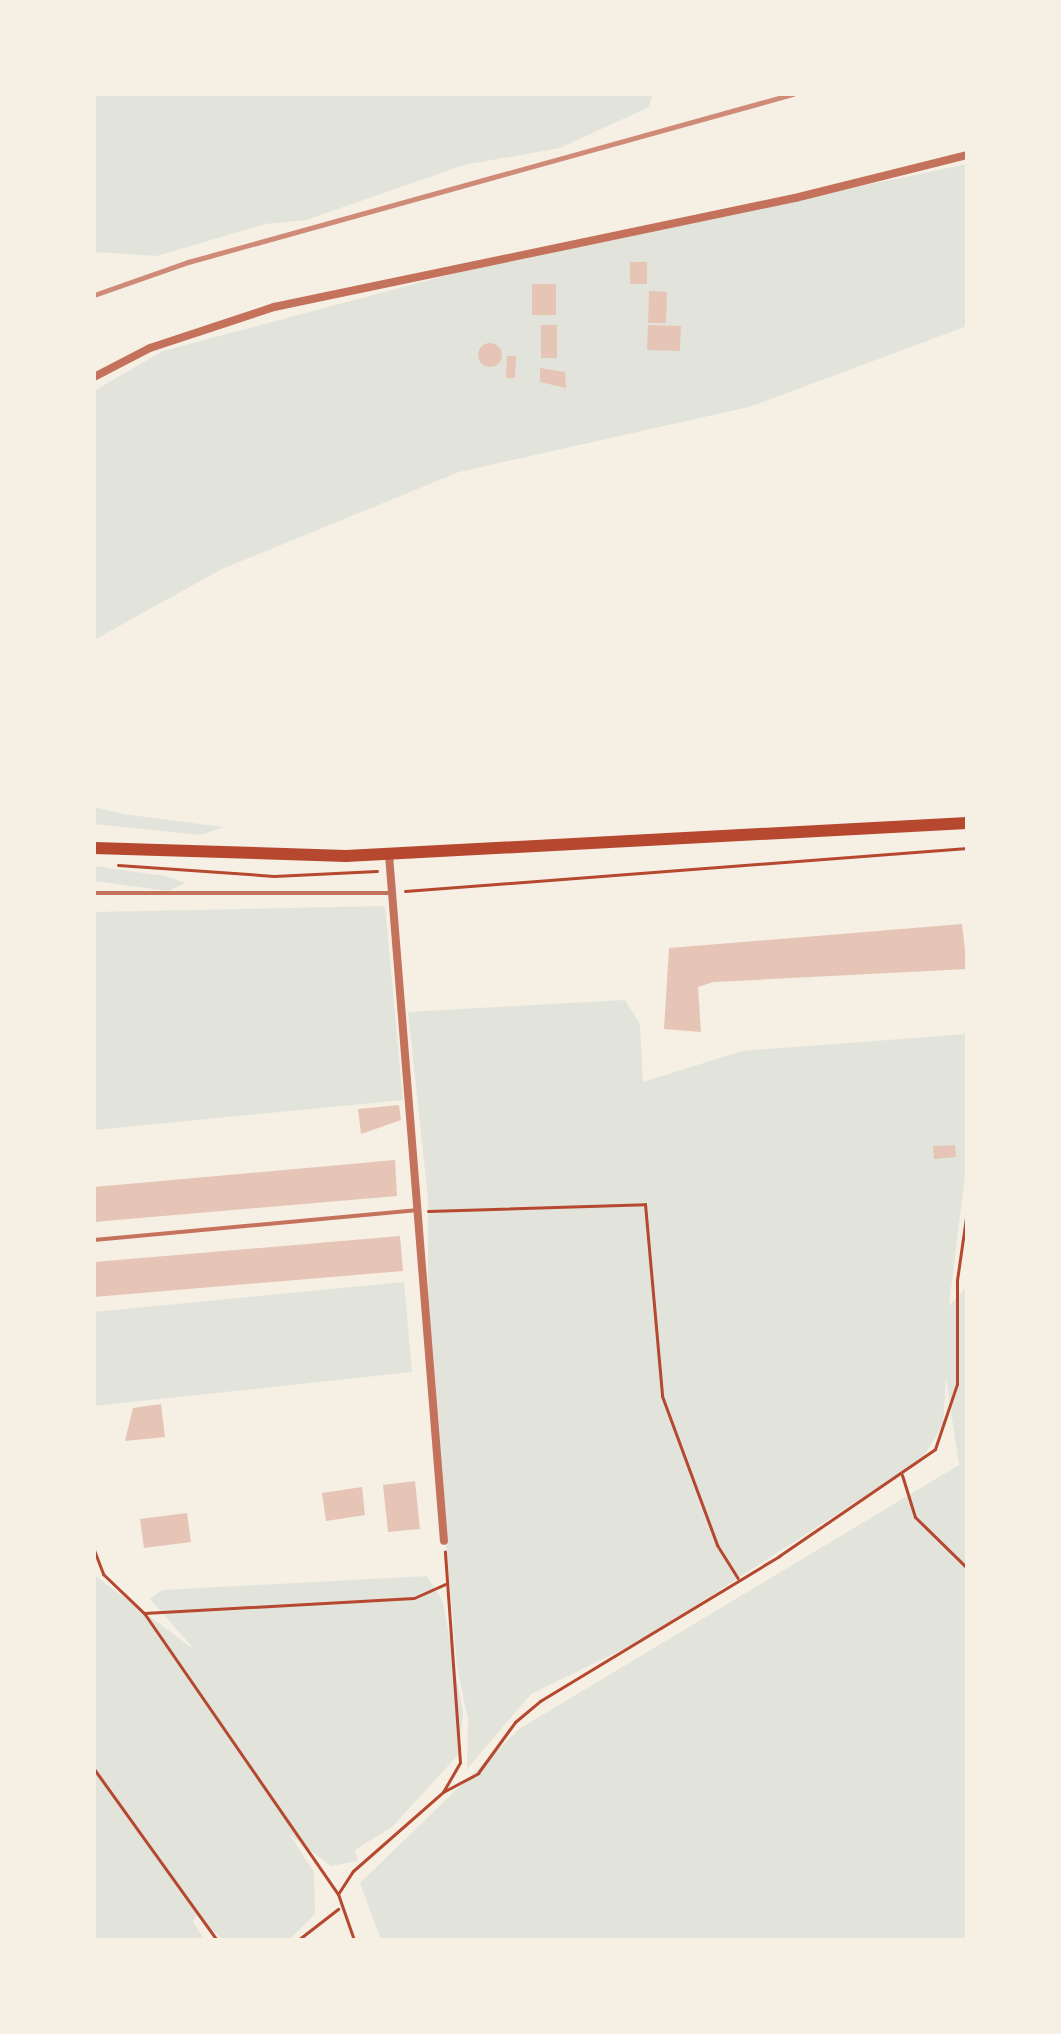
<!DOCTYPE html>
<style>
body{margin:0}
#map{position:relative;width:1061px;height:2034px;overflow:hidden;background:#f6efe4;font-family:Manrope,sans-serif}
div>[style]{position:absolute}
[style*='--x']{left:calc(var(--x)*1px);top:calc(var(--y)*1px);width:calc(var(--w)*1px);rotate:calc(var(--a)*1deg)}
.green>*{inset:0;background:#e2e4dc}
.building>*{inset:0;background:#e6c5b7}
.round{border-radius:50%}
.path>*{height:3px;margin:-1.5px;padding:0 1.5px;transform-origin:1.5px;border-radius:1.5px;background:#b5482f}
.service>*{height:4px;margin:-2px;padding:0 2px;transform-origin:2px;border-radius:2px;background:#c5725c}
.minor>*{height:8px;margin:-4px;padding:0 4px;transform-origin:4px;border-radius:4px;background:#c5725c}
.primary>*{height:12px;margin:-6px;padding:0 6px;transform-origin:6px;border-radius:6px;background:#b5482f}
.rail>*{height:5px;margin:-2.5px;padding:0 2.5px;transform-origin:2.5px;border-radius:2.5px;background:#cf8b77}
span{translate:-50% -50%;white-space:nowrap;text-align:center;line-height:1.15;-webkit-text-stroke:6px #f6efe4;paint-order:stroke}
.frame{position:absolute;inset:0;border:96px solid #f6efe4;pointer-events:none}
</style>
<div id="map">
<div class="green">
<div style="clip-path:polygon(94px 94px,653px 94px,649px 107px,560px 148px,464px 165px,306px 220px,265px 224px,157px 256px,94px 252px)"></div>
<div style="clip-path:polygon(967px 164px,967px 326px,749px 407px,459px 472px,222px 569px,94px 640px,94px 391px,163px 351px,493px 263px)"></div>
<div style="clip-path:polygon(94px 807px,123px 814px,223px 827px,201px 835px,94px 824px)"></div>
<div style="clip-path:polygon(94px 866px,166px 876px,185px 883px,168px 891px,94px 881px)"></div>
<div style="clip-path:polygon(385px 906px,403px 1100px,94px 1130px,94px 912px)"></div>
<div style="clip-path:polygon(625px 1000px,640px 1024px,643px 1082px,742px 1051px,967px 1034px,967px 1159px,949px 1306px,967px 1286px,967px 1940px,381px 1940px,360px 1883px,519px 1729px,959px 1465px,946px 1378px,943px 1425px,922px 1459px,644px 1639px,531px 1694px,467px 1769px,468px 1719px,457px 1667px,428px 1338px,428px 1198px,408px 1012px)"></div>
<div style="clip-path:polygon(404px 1282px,412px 1372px,94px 1406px,94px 1312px)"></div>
<div style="clip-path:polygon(94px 1575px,195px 1650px,150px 1599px,162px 1590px,427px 1576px,443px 1602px,463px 1713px,458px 1755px,392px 1827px,355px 1850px,358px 1861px,331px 1866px,290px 1835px,314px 1872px,315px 1914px,289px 1940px,223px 1940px,196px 1915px,193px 1922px,205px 1940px,94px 1940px)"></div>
</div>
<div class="building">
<div style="clip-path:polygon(630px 262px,647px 262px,647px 284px,630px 284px)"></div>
<div style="clip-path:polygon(532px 284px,556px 284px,556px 315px,532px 315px)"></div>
<div style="clip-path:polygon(649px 291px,667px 292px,666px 323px,648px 323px)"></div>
<div style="clip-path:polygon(541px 325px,557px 325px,557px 358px,541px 358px)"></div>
<div style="clip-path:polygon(648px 325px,681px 326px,680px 351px,647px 350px)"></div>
<div class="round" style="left:478px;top:343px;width:24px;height:24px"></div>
<div style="clip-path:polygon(507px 356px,516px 356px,515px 378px,506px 378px)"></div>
<div style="clip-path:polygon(540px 368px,565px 372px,566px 388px,540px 382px)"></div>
<div style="clip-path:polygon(962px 924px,967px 969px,713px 982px,698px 987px,701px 1032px,664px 1029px,669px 948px)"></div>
<div style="clip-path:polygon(399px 1105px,401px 1120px,361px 1134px,358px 1109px)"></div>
<div style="clip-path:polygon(955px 1145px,956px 1157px,934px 1159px,933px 1146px)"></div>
<div style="clip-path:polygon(395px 1160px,397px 1196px,94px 1222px,94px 1187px)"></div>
<div style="clip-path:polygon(400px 1236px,403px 1271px,94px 1297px,94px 1262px)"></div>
<div style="clip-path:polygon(161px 1404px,165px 1437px,125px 1441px,133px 1408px)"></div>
<div style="clip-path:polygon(415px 1481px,420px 1529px,388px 1532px,383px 1485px)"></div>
<div style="clip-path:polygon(362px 1487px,365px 1515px,326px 1521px,322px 1493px)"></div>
<div style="clip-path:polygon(187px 1513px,191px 1542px,144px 1548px,140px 1519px)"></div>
</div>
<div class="path">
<div style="--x:118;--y:865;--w:156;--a:4"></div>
<div style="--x:274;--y:876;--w:103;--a:-2.8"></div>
<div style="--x:405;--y:891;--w:564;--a:-4.38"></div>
<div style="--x:428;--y:1211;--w:217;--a:-1.8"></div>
<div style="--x:645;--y:1204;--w:193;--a:84.9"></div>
<div style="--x:662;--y:1396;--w:159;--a:69.7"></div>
<div style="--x:717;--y:1545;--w:39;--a:58"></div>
<div style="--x:902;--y:1475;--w:44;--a:72.8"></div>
<div style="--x:915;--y:1517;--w:73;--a:44.4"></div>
<div style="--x:94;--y:1550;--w:26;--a:69"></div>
<div style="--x:103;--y:1574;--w:57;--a:43.6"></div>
<div style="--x:144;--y:1613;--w:341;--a:55.4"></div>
<div style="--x:338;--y:1894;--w:49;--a:70.8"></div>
<div style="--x:144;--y:1613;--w:270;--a:-3.2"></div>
<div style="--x:414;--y:1598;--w:34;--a:-24"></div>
<div style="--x:94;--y:1769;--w:211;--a:54.3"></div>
<div style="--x:443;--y:1792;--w:40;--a:-28"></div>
<div style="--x:478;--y:1773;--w:63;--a:-54"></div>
<div style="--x:515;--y:1722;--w:33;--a:-40"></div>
<div style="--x:540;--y:1701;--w:280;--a:-31.2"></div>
<div style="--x:779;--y:1556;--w:189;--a:-34.4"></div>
<div style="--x:935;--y:1449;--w:69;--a:-71.3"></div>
<div style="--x:957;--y:1384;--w:104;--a:-90"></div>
<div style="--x:957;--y:1280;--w:70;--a:-81.8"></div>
<div style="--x:338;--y:1894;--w:27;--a:-57"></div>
<div style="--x:353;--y:1871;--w:120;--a:-41.3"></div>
<div style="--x:443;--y:1792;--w:34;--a:-60"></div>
<div style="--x:460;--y:1762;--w:211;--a:-94.1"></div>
<div style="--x:298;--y:1940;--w:51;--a:-37.8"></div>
</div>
<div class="service">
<div style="--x:94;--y:893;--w:297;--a:0"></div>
<div style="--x:94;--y:1240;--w:323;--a:-5.3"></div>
</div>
<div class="minor">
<div style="--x:94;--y:377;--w:63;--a:-27.4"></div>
<div style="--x:150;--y:348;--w:131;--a:-18.3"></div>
<div style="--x:274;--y:307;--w:532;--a:-11.82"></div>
<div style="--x:795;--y:198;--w:177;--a:-14"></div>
<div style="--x:389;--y:855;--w:688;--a:85.42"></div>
</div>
<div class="primary">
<div style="--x:94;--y:848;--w:252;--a:1.8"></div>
<div style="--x:346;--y:856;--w:622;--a:-3.04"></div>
</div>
<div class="rail">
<div style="--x:94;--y:295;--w:100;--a:-19.3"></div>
<div style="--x:188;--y:262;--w:628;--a:-15.52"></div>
</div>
<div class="frame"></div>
</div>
